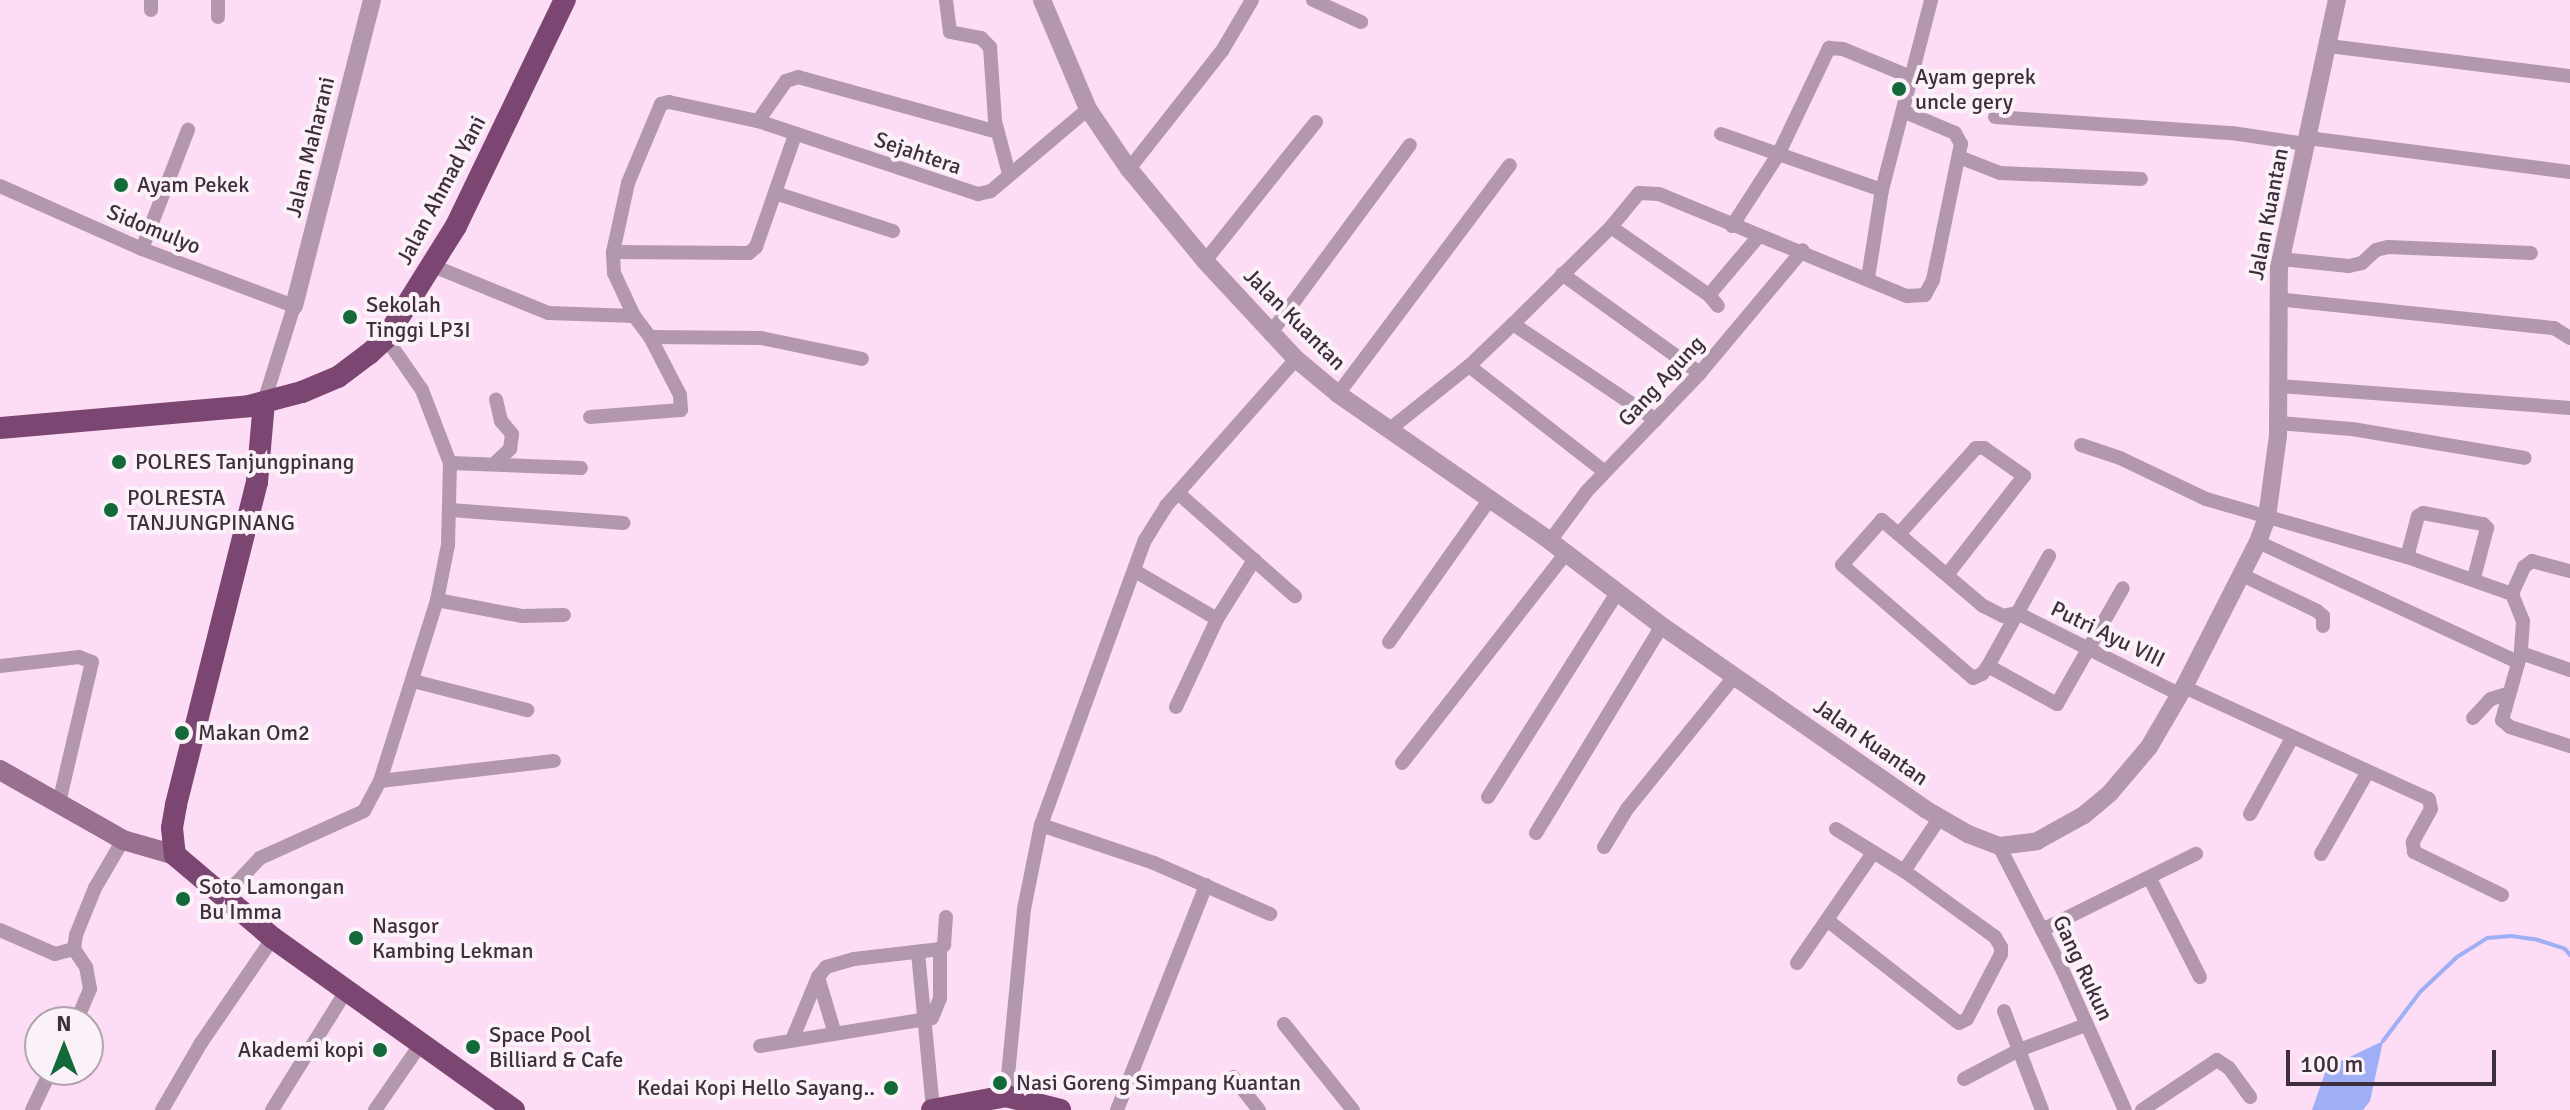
<!DOCTYPE html>
<style>
body{margin:0}
#map{position:relative;width:2570px;height:1110px;overflow:hidden;background:#fddcf5;font-family:Signika,sans-serif}
div>[style]{position:absolute}
[style*='--x']{left:calc(var(--x)*1px);top:calc(var(--y)*1px);width:calc(var(--w)*1px);rotate:calc(var(--a)*1deg)}
.water>*{inset:0;background:#9faff5}
.stream>*{height:4px;margin:-2px;padding:0 2px;transform-origin:2px;border-radius:2px;background:#9faff5}
.minor>*{height:14px;margin:-7px;padding:0 7px;transform-origin:7px;border-radius:7px;background:#b397ad}
.tertiary>*{height:18px;margin:-9px;padding:0 9px;transform-origin:9px;border-radius:9px;background:#b397ad}
.secondary>*{height:20px;margin:-10px;padding:0 10px;transform-origin:10px;border-radius:10px;background:#997090}
.trunk>*{height:22px;margin:-11px;padding:0 11px;transform-origin:11px;border-radius:11px;background:#7c4672}
.dots>*{width:22px;height:22px;translate:-50% -50%;box-sizing:border-box;border:4px solid #faf2f8;border-radius:50%}
span{translate:-50% -50%;white-space:nowrap;text-align:center;line-height:1.15;-webkit-text-stroke:8px #faf2f8;paint-order:stroke}
.poi-label{font-size:22px;color:#3f2f3c}
.left{translate:0 -50%;text-align:left}
.right{translate:-100% -50%;text-align:right}
.street-label{font-size:22px;color:#3f2f3c}
.north{position:absolute;left:24px;top:1006px;width:80px;height:80px;box-sizing:border-box;background:#faf2f8;border:2px solid #afa4ad;border-radius:50%;rotate:0deg;font-size:22px;font-weight:700;line-height:32px;text-align:center;color:#3f2f3c}
.north::after{content:'';display:block;margin:auto;width:28px;height:36px;background:#13693a;clip-path:polygon(50% 0,100% 100%,50% 72%,0 100%)}
.scale{position:absolute;left:2286px;top:1050px;width:210px;height:36px;box-sizing:border-box;border:4px solid #3f2f3c;border-top:0;padding-left:10px;font-size:24px;line-height:28px;white-space:nowrap;color:#3f2f3c;-webkit-text-stroke:6px #faf2f8;paint-order:stroke}
</style>
<div id="map">
<div class="water">
<div style="clip-path:polygon(2383px 1041px,2370px 1101px,2363px 1110px,2312px 1110px,2325px 1073px,2335px 1064px)"></div>
</div>
<div class="stream">
<div style="--x:2383;--y:1041;--w:61;--a:-52.9"></div>
<div style="--x:2420;--y:992;--w:51;--a:-43.4"></div>
<div style="--x:2457;--y:957;--w:36;--a:-32"></div>
<div style="--x:2487;--y:938;--w:24;--a:-5"></div>
<div style="--x:2511;--y:936;--w:27;--a:8"></div>
<div style="--x:2538;--y:940;--w:28;--a:18"></div>
<div style="--x:2565;--y:949;--w:8;--a:50"></div>
</div>
<div class="minor">
<div style="--x:151;--y:0;--w:10;--a:90"></div>
<div style="--x:218;--y:0;--w:17;--a:90"></div>
<div style="--x:946;--y:0;--w:32;--a:83"></div>
<div style="--x:950;--y:32;--w:32;--a:11"></div>
<div style="--x:981;--y:38;--w:13;--a:45"></div>
<div style="--x:990;--y:47;--w:74;--a:86.1"></div>
<div style="--x:995;--y:121;--w:55;--a:75.2"></div>
<div style="--x:1313;--y:0;--w:53;--a:24.6"></div>
<div style="--x:2329;--y:46;--w:243;--a:7.1"></div>
<div style="--x:1995;--y:117;--w:238;--a:3.9"></div>
<div style="--x:2232;--y:133;--w:75;--a:8.5"></div>
<div style="--x:758;--y:121;--w:49;--a:-55"></div>
<div style="--x:786;--y:81;--w:13;--a:-18"></div>
<div style="--x:798;--y:77;--w:206;--a:15.4"></div>
<div style="--x:1721;--y:134;--w:170;--a:19.2"></div>
<div style="--x:2308;--y:138;--w:264;--a:7.4"></div>
<div style="--x:1959;--y:157;--w:44;--a:21.3"></div>
<div style="--x:2000;--y:173;--w:141;--a:2.4"></div>
<div style="--x:1129;--y:169;--w:150;--a:-51.8"></div>
<div style="--x:1222;--y:51;--w:59;--a:-59.5"></div>
<div style="--x:0;--y:186;--w:155;--a:23.9"></div>
<div style="--x:142;--y:249;--w:162;--a:20.6"></div>
<div style="--x:294;--y:306;--w:101;--a:107.4"></div>
<div style="--x:775;--y:193;--w:124;--a:17.9"></div>
<div style="--x:1732;--y:226;--w:85;--a:-57.1"></div>
<div style="--x:1778;--y:155;--w:119;--a:-64.5"></div>
<div style="--x:1829;--y:48;--w:14;--a:4"></div>
<div style="--x:1843;--y:49;--w:74;--a:22.4"></div>
<div style="--x:1611;--y:227;--w:119;--a:34.8"></div>
<div style="--x:1709;--y:295;--w:14;--a:51"></div>
<div style="--x:142;--y:249;--w:128;--a:-68.9"></div>
<div style="--x:613;--y:252;--w:136;--a:0.4"></div>
<div style="--x:749;--y:253;--w:9;--a:-41"></div>
<div style="--x:756;--y:247;--w:119;--a:-70.8"></div>
<div style="--x:2281;--y:259;--w:68;--a:5.9"></div>
<div style="--x:2349;--y:266;--w:13;--a:-13"></div>
<div style="--x:2362;--y:263;--w:19;--a:-43"></div>
<div style="--x:2376;--y:250;--w:12;--a:-14"></div>
<div style="--x:2388;--y:247;--w:143;--a:2.4"></div>
<div style="--x:1205;--y:261;--w:178;--a:-51.4"></div>
<div style="--x:433;--y:266;--w:124;--a:22.2"></div>
<div style="--x:548;--y:313;--w:86;--a:2"></div>
<div style="--x:1562;--y:274;--w:170;--a:35.7"></div>
<div style="--x:1868;--y:278;--w:89;--a:-81"></div>
<div style="--x:1882;--y:190;--w:196;--a:-75.5"></div>
<div style="--x:1709;--y:295;--w:76;--a:-49.8"></div>
<div style="--x:2277;--y:299;--w:279;--a:6"></div>
<div style="--x:2554;--y:328;--w:19;--a:32"></div>
<div style="--x:1513;--y:324;--w:172;--a:33.9"></div>
<div style="--x:1270;--y:334;--w:235;--a:-53.5"></div>
<div style="--x:650;--y:337;--w:111;--a:0.5"></div>
<div style="--x:761;--y:338;--w:103;--a:11.7"></div>
<div style="--x:1469;--y:366;--w:172;--a:37.9"></div>
<div style="--x:2278;--y:386;--w:293;--a:4.3"></div>
<div style="--x:1338;--y:394;--w:286;--a:-53.1"></div>
<div style="--x:590;--y:417;--w:91;--a:-4.4"></div>
<div style="--x:681;--y:410;--w:15;--a:-94"></div>
<div style="--x:680;--y:395;--w:65;--a:-117.3"></div>
<div style="--x:650;--y:337;--w:26;--a:-127"></div>
<div style="--x:634;--y:316;--w:47;--a:-114.9"></div>
<div style="--x:614;--y:273;--w:21;--a:-93"></div>
<div style="--x:613;--y:252;--w:71;--a:-77.7"></div>
<div style="--x:628;--y:183;--w:86;--a:-67.3"></div>
<div style="--x:661;--y:104;--w:8;--a:-14"></div>
<div style="--x:669;--y:102;--w:91;--a:12.1"></div>
<div style="--x:758;--y:121;--w:232;--a:18.4"></div>
<div style="--x:978;--y:194;--w:13;--a:-13"></div>
<div style="--x:991;--y:191;--w:127;--a:-40.2"></div>
<div style="--x:2278;--y:423;--w:74;--a:4.6"></div>
<div style="--x:2352;--y:429;--w:175;--a:9.5"></div>
<div style="--x:1390;--y:429;--w:101;--a:-38.6"></div>
<div style="--x:1469;--y:366;--w:61;--a:-43.7"></div>
<div style="--x:1513;--y:324;--w:138;--a:-44.7"></div>
<div style="--x:1611;--y:227;--w:44;--a:-50.5"></div>
<div style="--x:1639;--y:193;--w:20;--a:3"></div>
<div style="--x:1659;--y:194;--w:268;--a:22.4"></div>
<div style="--x:1907;--y:296;--w:18;--a:-3"></div>
<div style="--x:1925;--y:295;--w:17;--a:-62"></div>
<div style="--x:1933;--y:280;--w:139;--a:-78.4"></div>
<div style="--x:1961;--y:144;--w:13;--a:-119"></div>
<div style="--x:1955;--y:133;--w:56;--a:-157.1"></div>
<div style="--x:2081;--y:445;--w:41;--a:18.4"></div>
<div style="--x:2120;--y:458;--w:95;--a:25.5"></div>
<div style="--x:2206;--y:499;--w:209;--a:16.1"></div>
<div style="--x:2407;--y:557;--w:111;--a:19.4"></div>
<div style="--x:2512;--y:594;--w:29;--a:68"></div>
<div style="--x:2523;--y:621;--w:32;--a:94"></div>
<div style="--x:2521;--y:653;--w:70;--a:105.8"></div>
<div style="--x:2502;--y:720;--w:11;--a:41"></div>
<div style="--x:2510;--y:727;--w:63;--a:17.6"></div>
<div style="--x:450;--y:463;--w:131;--a:2.2"></div>
<div style="--x:495;--y:463;--w:21;--a:-43"></div>
<div style="--x:510;--y:449;--w:15;--a:-82"></div>
<div style="--x:512;--y:434;--w:17;--a:-130"></div>
<div style="--x:501;--y:421;--w:22;--a:-103"></div>
<div style="--x:1178;--y:493;--w:156;--a:41.4"></div>
<div style="--x:451;--y:510;--w:173;--a:4.3"></div>
<div style="--x:1899;--y:534;--w:115;--a:-48.2"></div>
<div style="--x:1976;--y:448;--w:8;--a:0"></div>
<div style="--x:1984;--y:448;--w:49;--a:35"></div>
<div style="--x:2024;--y:476;--w:125;--a:127.9"></div>
<div style="--x:1550;--y:541;--w:62;--a:-53.5"></div>
<div style="--x:1587;--y:491;--w:163;--a:-46.2"></div>
<div style="--x:1700;--y:373;--w:160;--a:-50.1"></div>
<div style="--x:2258;--y:542;--w:284;--a:24.8"></div>
<div style="--x:2407;--y:557;--w:42;--a:-75"></div>
<div style="--x:2418;--y:516;--w:6;--a:-31"></div>
<div style="--x:2423;--y:513;--w:61;--a:10.4"></div>
<div style="--x:2483;--y:524;--w:6;--a:45"></div>
<div style="--x:2487;--y:528;--w:52;--a:104.6"></div>
<div style="--x:1135;--y:571;--w:95;--a:30.3"></div>
<div style="--x:2242;--y:575;--w:83;--a:25.6"></div>
<div style="--x:2317;--y:611;--w:8;--a:40"></div>
<div style="--x:2323;--y:616;--w:10;--a:90"></div>
<div style="--x:2512;--y:594;--w:30;--a:-66"></div>
<div style="--x:2524;--y:567;--w:10;--a:-37"></div>
<div style="--x:2532;--y:561;--w:39;--a:15"></div>
<div style="--x:437;--y:600;--w:86;--a:10.7"></div>
<div style="--x:522;--y:616;--w:42;--a:-1.4"></div>
<div style="--x:2017;--y:613;--w:14;--a:168"></div>
<div style="--x:2003;--y:616;--w:22;--a:-153"></div>
<div style="--x:1983;--y:606;--w:133;--a:-139.6"></div>
<div style="--x:1882;--y:520;--w:60;--a:131.6"></div>
<div style="--x:1842;--y:565;--w:173;--a:40.8"></div>
<div style="--x:1973;--y:678;--w:10;--a:-24"></div>
<div style="--x:1982;--y:674;--w:10;--a:-53"></div>
<div style="--x:1988;--y:666;--w:126;--a:-61"></div>
<div style="--x:2017;--y:613;--w:181;--a:26.6"></div>
<div style="--x:1389;--y:642;--w:174;--a:-54.8"></div>
<div style="--x:2521;--y:653;--w:52;--a:19.1"></div>
<div style="--x:0;--y:666;--w:80;--a:-6.5"></div>
<div style="--x:79;--y:657;--w:14;--a:21"></div>
<div style="--x:92;--y:662;--w:145;--a:103.2"></div>
<div style="--x:1988;--y:666;--w:79;--a:28.8"></div>
<div style="--x:2057;--y:704;--w:133;--a:-60.4"></div>
<div style="--x:413;--y:681;--w:118;--a:14.3"></div>
<div style="--x:2184;--y:687;--w:269;--a:24.6"></div>
<div style="--x:2429;--y:799;--w:10;--a:79"></div>
<div style="--x:2431;--y:809;--w:38;--a:119"></div>
<div style="--x:2413;--y:842;--w:10;--a:84"></div>
<div style="--x:2414;--y:852;--w:98;--a:26"></div>
<div style="--x:1176;--y:707;--w:97;--a:-65"></div>
<div style="--x:1217;--y:619;--w:70;--a:-57.9"></div>
<div style="--x:2473;--y:718;--w:26;--a:-47"></div>
<div style="--x:2491;--y:699;--w:16;--a:-18"></div>
<div style="--x:1402;--y:763;--w:266;--a:-52"></div>
<div style="--x:380;--y:781;--w:175;--a:-6.6"></div>
<div style="--x:1488;--y:797;--w:241;--a:-57.7"></div>
<div style="--x:2250;--y:814;--w:87;--a:-61.1"></div>
<div style="--x:1041;--y:825;--w:119;--a:18.6"></div>
<div style="--x:1154;--y:863;--w:127;--a:23.7"></div>
<div style="--x:1536;--y:833;--w:242;--a:-58.7"></div>
<div style="--x:1999;--y:846;--w:140;--a:62.9"></div>
<div style="--x:2063;--y:971;--w:152;--a:66"></div>
<div style="--x:1604;--y:847;--w:44;--a:-58.8"></div>
<div style="--x:1627;--y:809;--w:170;--a:-51"></div>
<div style="--x:2321;--y:854;--w:93;--a:-60.4"></div>
<div style="--x:1904;--y:871;--w:63;--a:-56.1"></div>
<div style="--x:2150;--y:879;--w:110;--a:63"></div>
<div style="--x:223;--y:897;--w:54;--a:-46.5"></div>
<div style="--x:260;--y:858;--w:114;--a:-24.3"></div>
<div style="--x:364;--y:811;--w:34;--a:-62"></div>
<div style="--x:380;--y:781;--w:190;--a:-72.5"></div>
<div style="--x:437;--y:600;--w:56;--a:-78.7"></div>
<div style="--x:448;--y:545;--w:82;--a:-88.6"></div>
<div style="--x:450;--y:463;--w:78;--a:-111"></div>
<div style="--x:422;--y:390;--w:63;--a:-124.7"></div>
<div style="--x:1827;--y:920;--w:167;--a:38"></div>
<div style="--x:1959;--y:1023;--w:9;--a:-27"></div>
<div style="--x:1967;--y:1019;--w:73;--a:-62.4"></div>
<div style="--x:2001;--y:954;--w:7;--a:-90"></div>
<div style="--x:2001;--y:947;--w:12;--a:-121"></div>
<div style="--x:1995;--y:937;--w:112;--a:-144"></div>
<div style="--x:1904;--y:871;--w:80;--a:-148.3"></div>
<div style="--x:0;--y:930;--w:60;--a:23.6"></div>
<div style="--x:55;--y:954;--w:20;--a:-15"></div>
<div style="--x:2042;--y:930;--w:172;--a:-26.3"></div>
<div style="--x:918;--y:953;--w:158;--a:84.5"></div>
<div style="--x:1797;--y:963;--w:134;--a:-55.4"></div>
<div style="--x:818;--y:977;--w:59;--a:73.4"></div>
<div style="--x:2004;--y:1011;--w:106;--a:69"></div>
<div style="--x:76;--y:1022;--w:36;--a:-67"></div>
<div style="--x:90;--y:989;--w:22;--a:-100"></div>
<div style="--x:86;--y:967;--w:22;--a:-124"></div>
<div style="--x:74;--y:949;--w:14;--a:-82"></div>
<div style="--x:76;--y:935;--w:51;--a:-68"></div>
<div style="--x:95;--y:888;--w:56;--a:-59.7"></div>
<div style="--x:1284;--y:1024;--w:110;--a:51.3"></div>
<div style="--x:792;--y:1040;--w:68;--a:-67.6"></div>
<div style="--x:818;--y:977;--w:13;--a:-51"></div>
<div style="--x:826;--y:967;--w:29;--a:-16"></div>
<div style="--x:854;--y:959;--w:87;--a:-6.6"></div>
<div style="--x:940;--y:949;--w:6;--a:-45"></div>
<div style="--x:944;--y:945;--w:28;--a:-86"></div>
<div style="--x:760;--y:1046;--w:174;--a:-9.2"></div>
<div style="--x:932;--y:1018;--w:22;--a:-68"></div>
<div style="--x:940;--y:998;--w:49;--a:-90"></div>
<div style="--x:1233;--y:1077;--w:42;--a:51.8"></div>
<div style="--x:1964;--y:1079;--w:62;--a:-27.8"></div>
<div style="--x:2019;--y:1050;--w:72;--a:-20.5"></div>
<div style="--x:1006;--y:1096;--w:188;--a:-84.5"></div>
<div style="--x:1024;--y:909;--w:86;--a:-78.6"></div>
<div style="--x:1041;--y:825;--w:303;--a:-70"></div>
<div style="--x:1145;--y:540;--w:40;--a:-58"></div>
<div style="--x:1166;--y:506;--w:196;--a:-48.5"></div>
<div style="--x:32;--y:1110;--w:44;--a:-64.6"></div>
<div style="--x:162;--y:1110;--w:78;--a:-59.8"></div>
<div style="--x:201;--y:1043;--w:127;--a:-55.6"></div>
<div style="--x:272;--y:1110;--w:140;--a:-58.1"></div>
<div style="--x:375;--y:1110;--w:79;--a:-55.3"></div>
<div style="--x:1117;--y:1110;--w:242;--a:-68.4"></div>
<div style="--x:2142;--y:1110;--w:90;--a:-33.7"></div>
<div style="--x:2217;--y:1060;--w:14;--a:34"></div>
<div style="--x:2229;--y:1068;--w:36;--a:54"></div>
</div>
<div class="tertiary">
<div style="--x:1042;--y:0;--w:118;--a:67.1"></div>
<div style="--x:1088;--y:109;--w:73;--a:55.7"></div>
<div style="--x:1129;--y:169;--w:119;--a:50.4"></div>
<div style="--x:1205;--y:261;--w:134;--a:47.1"></div>
<div style="--x:1296;--y:359;--w:55;--a:39.8"></div>
<div style="--x:1338;--y:394;--w:258;--a:34.7"></div>
<div style="--x:1550;--y:541;--w:141;--a:37.2"></div>
<div style="--x:1662;--y:626;--w:320;--a:34.8"></div>
<div style="--x:1925;--y:809;--w:50;--a:30.2"></div>
<div style="--x:1968;--y:834;--w:33;--a:21"></div>
<div style="--x:1999;--y:846;--w:38;--a:-7"></div>
<div style="--x:2037;--y:841;--w:54;--a:-29"></div>
<div style="--x:2084;--y:815;--w:34;--a:-40"></div>
<div style="--x:2110;--y:793;--w:60;--a:-49.7"></div>
<div style="--x:2149;--y:747;--w:69;--a:-59.7"></div>
<div style="--x:2184;--y:687;--w:163;--a:-63"></div>
<div style="--x:2258;--y:542;--w:27;--a:-70"></div>
<div style="--x:2267;--y:517;--w:82;--a:-82.3"></div>
<div style="--x:2278;--y:436;--w:168;--a:-89.7"></div>
<div style="--x:2279;--y:268;--w:274;--a:-77.8"></div>
<div style="--x:294;--y:306;--w:316;--a:-75.7"></div>
</div>
<div class="secondary">
<div style="--x:0;--y:770;--w:142;--a:29.6"></div>
<div style="--x:123;--y:840;--w:54;--a:16.1"></div>
</div>
<div class="trunk">
<div style="--x:264;--y:402;--w:80;--a:95"></div>
<div style="--x:257;--y:482;--w:333;--a:104.1"></div>
<div style="--x:176;--y:805;--w:23;--a:100"></div>
<div style="--x:172;--y:828;--w:27;--a:84"></div>
<div style="--x:175;--y:855;--w:128;--a:40.3"></div>
<div style="--x:273;--y:938;--w:296;--a:35.5"></div>
<div style="--x:0;--y:428;--w:250;--a:-5"></div>
<div style="--x:249;--y:406;--w:55;--a:-14.8"></div>
<div style="--x:302;--y:392;--w:39;--a:-23"></div>
<div style="--x:338;--y:377;--w:39;--a:-37"></div>
<div style="--x:369;--y:354;--w:23;--a:-43"></div>
<div style="--x:386;--y:338;--w:132;--a:-58"></div>
<div style="--x:456;--y:226;--w:251;--a:-64.3"></div>
<div style="--x:932;--y:1110;--w:75;--a:-10.7"></div>
<div style="--x:1006;--y:1096;--w:56;--a:14.5"></div>
</div>
<div class="dots">
<div style="left:1899px;top:89px;background:#13693a"></div>
<div style="left:121px;top:185px;background:#13693a"></div>
<div style="left:350px;top:317px;background:#13693a"></div>
<div style="left:119px;top:462px;background:#13693a"></div>
<div style="left:111px;top:510px;background:#13693a"></div>
<div style="left:182px;top:733px;background:#13693a"></div>
<div style="left:183px;top:899px;background:#13693a"></div>
<div style="left:356px;top:938px;background:#13693a"></div>
<div style="left:473px;top:1047px;background:#13693a"></div>
<div style="left:380px;top:1050px;background:#13693a"></div>
<div style="left:1000px;top:1083px;background:#13693a"></div>
<div style="left:891px;top:1088px;background:#13693a"></div>
</div>
<div class="poi-label">
<span class="left" style="left:1915px;top:89px">Ayam geprek<br>uncle gery</span>
<span class="left" style="left:137px;top:185px">Ayam Pekek</span>
<span class="left" style="left:366px;top:317px">Sekolah<br>Tinggi LP3I</span>
<span class="left" style="left:135px;top:462px">POLRES Tanjungpinang</span>
<span class="left" style="left:127px;top:510px">POLRESTA<br>TANJUNGPINANG</span>
<span class="left" style="left:198px;top:733px">Makan Om2</span>
<span class="left" style="left:199px;top:899px">Soto Lamongan<br>Bu Imma</span>
<span class="left" style="left:372px;top:938px">Nasgor<br>Kambing Lekman</span>
<span class="left" style="left:489px;top:1047px">Space Pool<br>Billiard &amp; Cafe</span>
<span class="right" style="left:364px;top:1050px">Akademi kopi</span>
<span class="left" style="left:1016px;top:1083px">Nasi Goreng Simpang Kuantan</span>
<span class="right" style="left:875px;top:1088px">Kedai Kopi Hello Sayang..</span>
</div>
<div class="street-label">
<span style="left:310px;top:147px;rotate:-76deg">Jalan Maharani</span>
<span style="left:918px;top:153px;rotate:19deg">Sejahtera</span>
<span style="left:441px;top:190px;rotate:-62deg">Jalan Ahmad Yani</span>
<span style="left:2268px;top:214px;rotate:-79deg">Jalan Kuantan</span>
<span style="left:154px;top:229px;rotate:22deg">Sidomulyo</span>
<span style="left:1295px;top:319px;rotate:45deg">Jalan Kuantan</span>
<span style="left:1661px;top:381px;rotate:-47deg">Gang Agung</span>
<span style="left:2108px;top:634px;rotate:26deg">Putri Ayu VIII</span>
<span style="left:1871px;top:742px;rotate:35deg">Jalan Kuantan</span>
<span style="left:2083px;top:968px;rotate:65deg">Gang Rukun</span>
</div>
<div class="north">N</div>
<div class="scale">100 m</div>
</div>
